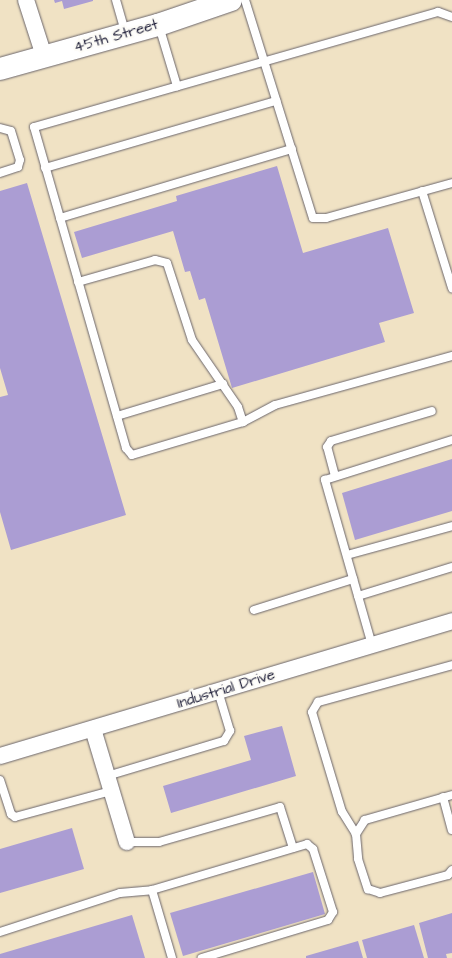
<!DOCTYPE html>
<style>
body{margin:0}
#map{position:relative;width:452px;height:958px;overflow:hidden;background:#f0e2c4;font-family:"Architects Daughter",sans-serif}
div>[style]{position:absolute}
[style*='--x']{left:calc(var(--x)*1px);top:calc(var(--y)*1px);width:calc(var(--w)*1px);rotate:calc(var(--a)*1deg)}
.building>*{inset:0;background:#ab9dd3}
.roads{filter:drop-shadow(0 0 1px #6a656b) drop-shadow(0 0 1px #6a656b)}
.service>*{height:8px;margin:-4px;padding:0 4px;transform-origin:4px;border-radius:4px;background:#fff}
.minor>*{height:16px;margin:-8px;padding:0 8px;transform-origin:8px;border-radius:8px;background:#fff}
.secondary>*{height:22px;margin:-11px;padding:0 11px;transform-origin:11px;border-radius:11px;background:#fff}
span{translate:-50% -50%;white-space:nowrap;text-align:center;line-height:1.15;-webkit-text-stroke:4.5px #fdfcf7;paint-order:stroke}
.street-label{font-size:15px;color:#22223b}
</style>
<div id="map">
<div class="building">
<div style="clip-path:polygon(54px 0,93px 0,93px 1px,64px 9px,62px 1px,55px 3px)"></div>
<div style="clip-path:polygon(277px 166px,303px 253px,388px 228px,414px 313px,379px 323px,385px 342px,232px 388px,205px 298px,199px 300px,190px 271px,185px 272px,173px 231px,82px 258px,74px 232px,177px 201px,176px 196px)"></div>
<div style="clip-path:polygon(27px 183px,126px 515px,11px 550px,0 512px,0 397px,8px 395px,0 368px,0 191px)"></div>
<div style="clip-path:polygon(452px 459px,452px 511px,355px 540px,342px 493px)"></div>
<div style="clip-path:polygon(282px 726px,296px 776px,171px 813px,163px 786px,251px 760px,244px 736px)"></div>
<div style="clip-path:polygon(72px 828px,84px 869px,0 893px,0 849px)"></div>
<div style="clip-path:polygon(313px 872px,325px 914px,183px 956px,170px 913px)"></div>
<div style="clip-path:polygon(452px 913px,452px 953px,446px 954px,447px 958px,428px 958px,419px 923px)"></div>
<div style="clip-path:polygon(132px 915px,145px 958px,0 958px,0 954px)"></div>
<div style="clip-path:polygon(414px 925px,424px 958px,367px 958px,362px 940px)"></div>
<div style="clip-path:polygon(358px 941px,363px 958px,306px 958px,306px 956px)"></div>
</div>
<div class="roads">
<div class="service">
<div style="--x:116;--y:0;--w:33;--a:74"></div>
<div style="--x:245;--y:0;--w:228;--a:72.7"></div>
<div style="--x:313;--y:218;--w:13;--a:0"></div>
<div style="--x:326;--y:218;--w:131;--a:-15.5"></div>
<div style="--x:452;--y:17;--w:15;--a:-160"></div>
<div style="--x:438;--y:12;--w:420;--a:164.1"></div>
<div style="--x:34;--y:127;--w:334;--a:74"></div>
<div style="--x:126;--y:448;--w:9;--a:49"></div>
<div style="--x:132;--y:455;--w:116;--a:-16.6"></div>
<div style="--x:243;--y:422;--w:36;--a:-28"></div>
<div style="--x:275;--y:405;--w:184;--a:-15.5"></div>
<div style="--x:159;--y:26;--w:63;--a:73.3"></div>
<div style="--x:0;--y:128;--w:11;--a:15"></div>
<div style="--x:11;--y:131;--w:30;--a:73"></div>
<div style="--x:20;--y:160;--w:7;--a:106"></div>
<div style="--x:18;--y:167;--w:19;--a:162"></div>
<div style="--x:45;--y:168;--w:241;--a:-16.2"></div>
<div style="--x:422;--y:191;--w:102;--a:72.8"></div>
<div style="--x:60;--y:218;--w:242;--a:-16.6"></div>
<div style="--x:78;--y:282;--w:80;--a:-15.9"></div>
<div style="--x:155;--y:260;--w:12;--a:14"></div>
<div style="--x:167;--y:263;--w:81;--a:72"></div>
<div style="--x:192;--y:340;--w:81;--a:55.5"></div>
<div style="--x:238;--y:407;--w:16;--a:72"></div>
<div style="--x:117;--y:416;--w:111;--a:-16.8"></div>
<div style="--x:335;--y:476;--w:30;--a:-105"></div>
<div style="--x:327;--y:447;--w:7;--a:-56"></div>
<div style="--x:331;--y:441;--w:105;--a:-16.5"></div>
<div style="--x:347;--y:555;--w:109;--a:-15.4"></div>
<div style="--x:358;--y:596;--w:98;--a:-17.1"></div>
<div style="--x:254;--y:610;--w:104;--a:-17.4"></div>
<div style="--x:372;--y:645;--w:172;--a:-105.9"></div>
<div style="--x:325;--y:480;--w:133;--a:-17.5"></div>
<div style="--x:107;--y:776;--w:122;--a:-16.7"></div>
<div style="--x:224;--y:741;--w:12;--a:-59"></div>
<div style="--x:230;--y:731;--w:42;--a:-106.7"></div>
<div style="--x:0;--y:780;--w:36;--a:72"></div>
<div style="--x:11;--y:814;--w:5;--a:37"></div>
<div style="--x:15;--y:817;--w:99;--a:-15.2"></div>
<div style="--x:452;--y:795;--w:91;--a:164"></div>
<div style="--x:365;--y:820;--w:17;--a:123"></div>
<div style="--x:356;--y:834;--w:25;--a:85"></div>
<div style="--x:358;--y:859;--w:32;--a:72"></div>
<div style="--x:368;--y:889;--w:13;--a:18"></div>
<div style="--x:380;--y:893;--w:70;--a:-14.8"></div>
<div style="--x:448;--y:875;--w:6;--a:-51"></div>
<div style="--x:443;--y:797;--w:34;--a:75"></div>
<div style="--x:356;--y:834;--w:26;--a:-122"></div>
<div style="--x:342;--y:812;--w:104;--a:-106.7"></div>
<div style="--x:312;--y:712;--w:12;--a:-59"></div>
<div style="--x:318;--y:702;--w:139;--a:-15.4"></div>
<div style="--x:127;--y:842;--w:32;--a:0"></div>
<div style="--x:159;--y:842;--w:126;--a:-16.1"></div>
<div style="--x:280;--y:807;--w:43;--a:72.4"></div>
<div style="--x:0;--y:932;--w:126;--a:-18"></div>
<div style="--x:120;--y:893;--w:32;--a:-5"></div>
<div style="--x:172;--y:958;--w:71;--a:-106.4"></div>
<div style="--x:152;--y:890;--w:162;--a:-16.5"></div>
<div style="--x:307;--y:844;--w:8;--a:40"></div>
<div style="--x:313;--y:849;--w:66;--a:72.4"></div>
<div style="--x:333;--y:912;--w:9;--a:122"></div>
<div style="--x:328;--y:920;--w:132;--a:163.2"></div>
</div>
<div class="minor">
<div style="--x:26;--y:0;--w:59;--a:72.2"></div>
<div style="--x:93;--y:729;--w:118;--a:73.3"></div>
<div style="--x:0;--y:756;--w:472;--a:-16.6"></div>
</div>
<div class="secondary">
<div style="--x:0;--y:69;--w:164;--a:-15.6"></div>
<div style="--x:158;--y:25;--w:77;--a:-18.9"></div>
</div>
</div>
<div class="street-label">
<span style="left:116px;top:36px;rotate:-16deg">45th Street</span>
<span style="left:226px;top:689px;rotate:-17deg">Industrial Drive</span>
</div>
</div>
